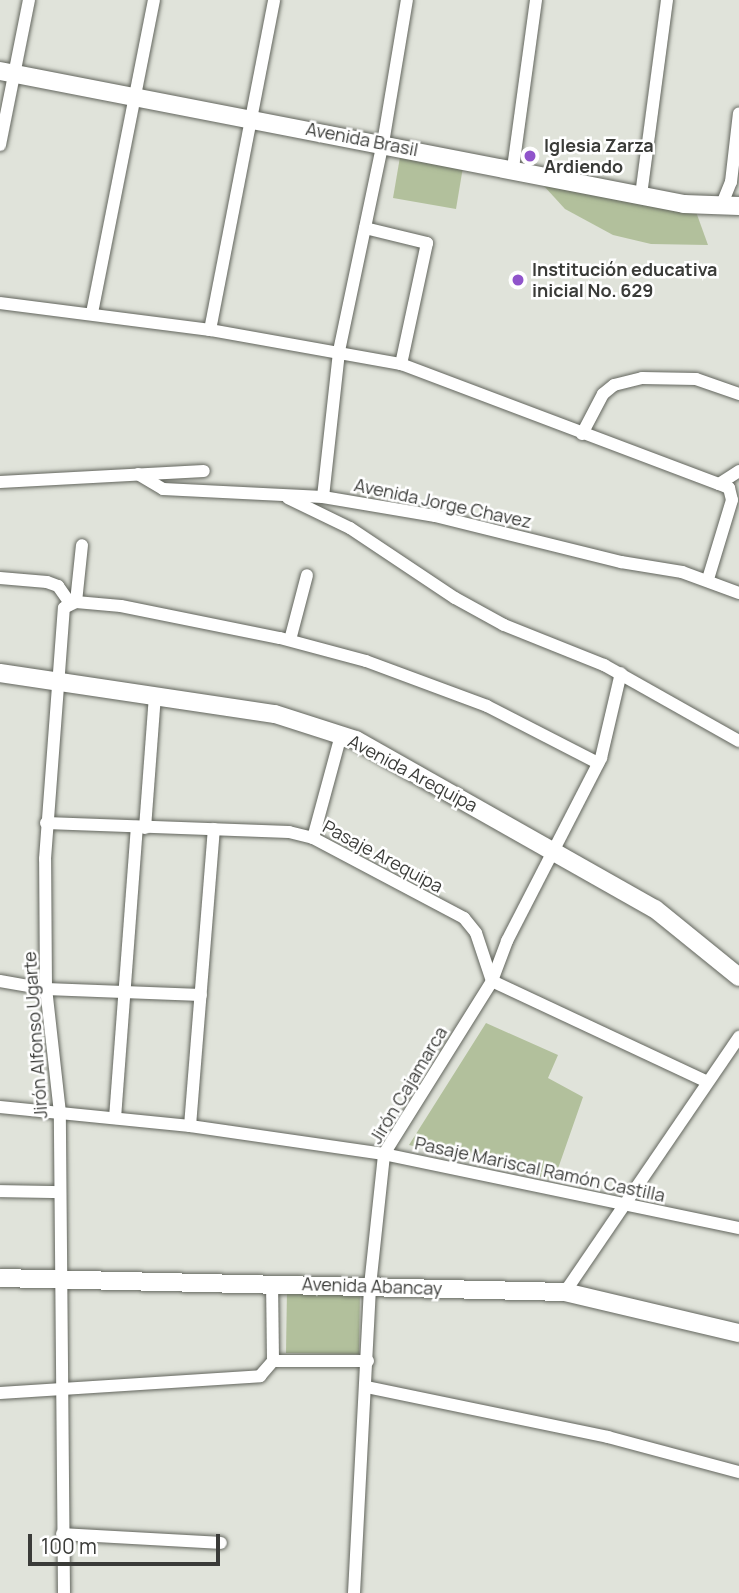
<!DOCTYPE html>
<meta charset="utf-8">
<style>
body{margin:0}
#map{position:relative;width:739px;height:1593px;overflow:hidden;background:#e0e3da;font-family:Manrope,sans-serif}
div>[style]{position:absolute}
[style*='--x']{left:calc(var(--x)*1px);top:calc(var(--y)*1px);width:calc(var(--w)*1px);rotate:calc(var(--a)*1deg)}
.green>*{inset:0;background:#b2c09c}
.roads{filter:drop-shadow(0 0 2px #62655d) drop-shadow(0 0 2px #62655d)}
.street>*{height:12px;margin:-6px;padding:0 6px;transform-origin:6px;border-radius:6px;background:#fff}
.secondary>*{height:18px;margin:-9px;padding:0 9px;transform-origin:9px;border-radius:9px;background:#fff}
.dots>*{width:19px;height:19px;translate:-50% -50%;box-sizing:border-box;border:4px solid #fff;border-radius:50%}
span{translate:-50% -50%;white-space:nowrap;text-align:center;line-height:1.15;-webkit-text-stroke:5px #fff;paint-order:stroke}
.street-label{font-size:18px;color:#3a3b38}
.poi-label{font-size:18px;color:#3a3b38;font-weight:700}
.left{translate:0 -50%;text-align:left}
.scale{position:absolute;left:28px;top:1534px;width:192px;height:32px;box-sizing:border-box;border:4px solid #3a3b38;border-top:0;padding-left:9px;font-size:21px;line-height:24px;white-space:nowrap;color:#3a3b38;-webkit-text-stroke:5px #fff;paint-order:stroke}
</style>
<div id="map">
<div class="green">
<div style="clip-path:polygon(400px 157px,463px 167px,456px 209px,393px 198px)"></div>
<div style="clip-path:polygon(533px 174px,695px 209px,708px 245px,651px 244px,613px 235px,565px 209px)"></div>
<div style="clip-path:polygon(486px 1023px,558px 1055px,548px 1078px,583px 1097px,554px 1180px,409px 1145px)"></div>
<div style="clip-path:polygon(287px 1291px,360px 1291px,359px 1354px,286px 1353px)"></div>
</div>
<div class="roads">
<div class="street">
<div style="--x:0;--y:145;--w:148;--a:-78.7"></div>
<div style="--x:513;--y:168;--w:170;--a:-82.2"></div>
<div style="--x:641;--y:195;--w:197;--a:-82.4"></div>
<div style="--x:722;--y:204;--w:24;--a:-68"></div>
<div style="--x:731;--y:182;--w:69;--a:-83.4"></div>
<div style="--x:365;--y:228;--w:64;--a:13.6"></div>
<div style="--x:427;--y:243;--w:124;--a:102.1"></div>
<div style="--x:0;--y:303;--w:212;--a:7.3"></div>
<div style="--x:210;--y:330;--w:194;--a:10.1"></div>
<div style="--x:401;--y:364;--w:340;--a:20.7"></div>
<div style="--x:719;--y:484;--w:11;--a:22"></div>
<div style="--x:729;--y:488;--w:12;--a:76"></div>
<div style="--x:732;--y:500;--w:83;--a:106.9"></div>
<div style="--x:92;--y:313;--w:319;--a:-78.8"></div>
<div style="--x:210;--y:330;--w:336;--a:-79"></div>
<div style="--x:582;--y:434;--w:45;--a:-62.3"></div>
<div style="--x:603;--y:394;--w:14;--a:-39"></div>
<div style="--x:614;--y:385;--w:29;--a:-14"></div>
<div style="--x:642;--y:378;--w:54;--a:1.1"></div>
<div style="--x:696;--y:379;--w:46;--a:19.2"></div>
<div style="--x:138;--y:474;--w:29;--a:31"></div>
<div style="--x:163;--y:489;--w:160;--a:2.9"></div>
<div style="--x:323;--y:497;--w:114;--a:9.6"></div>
<div style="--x:435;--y:516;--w:192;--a:13.9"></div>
<div style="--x:621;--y:562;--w:62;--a:9.3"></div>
<div style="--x:682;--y:572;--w:61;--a:20.2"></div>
<div style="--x:0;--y:482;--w:204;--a:-3.1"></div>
<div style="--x:719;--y:484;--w:24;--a:-33"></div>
<div style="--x:323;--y:497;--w:147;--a:-83.7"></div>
<div style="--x:339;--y:351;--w:213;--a:-78.1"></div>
<div style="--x:383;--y:143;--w:145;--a:-80.5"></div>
<div style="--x:288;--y:498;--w:69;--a:25.8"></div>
<div style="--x:350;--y:528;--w:126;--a:33.7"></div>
<div style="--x:455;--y:598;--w:56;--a:28.9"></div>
<div style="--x:504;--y:625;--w:108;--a:21.8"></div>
<div style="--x:604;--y:665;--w:155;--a:29.4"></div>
<div style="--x:0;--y:578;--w:47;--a:4.9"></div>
<div style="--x:47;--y:582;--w:12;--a:20"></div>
<div style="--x:58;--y:586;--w:21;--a:55"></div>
<div style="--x:76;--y:602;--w:57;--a:-84"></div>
<div style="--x:290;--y:640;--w:67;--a:-75.3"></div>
<div style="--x:46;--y:823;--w:243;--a:2.1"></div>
<div style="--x:289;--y:832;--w:25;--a:14"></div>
<div style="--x:313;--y:838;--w:171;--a:27.9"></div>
<div style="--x:464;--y:918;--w:19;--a:51"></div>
<div style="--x:476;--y:933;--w:51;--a:71.6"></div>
<div style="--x:492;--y:981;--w:235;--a:25.1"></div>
<div style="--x:145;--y:828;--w:133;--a:-85.7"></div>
<div style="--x:313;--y:838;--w:107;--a:-74.8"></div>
<div style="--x:0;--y:981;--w:47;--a:9.9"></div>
<div style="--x:46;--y:989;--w:155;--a:2.2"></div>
<div style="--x:0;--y:1107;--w:191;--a:5.7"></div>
<div style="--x:190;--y:1126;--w:196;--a:8.2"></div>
<div style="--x:384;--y:1154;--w:363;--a:11.8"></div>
<div style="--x:115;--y:1118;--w:292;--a:-85.7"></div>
<div style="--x:190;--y:1126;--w:298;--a:-85.4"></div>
<div style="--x:0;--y:1191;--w:60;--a:1"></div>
<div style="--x:565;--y:1292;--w:309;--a:-55.7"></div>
<div style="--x:273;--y:1361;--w:95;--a:0"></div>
<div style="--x:367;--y:1387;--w:246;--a:11.7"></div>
<div style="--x:608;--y:1437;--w:136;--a:15"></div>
<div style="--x:0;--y:1393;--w:261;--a:-3.7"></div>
<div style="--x:260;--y:1376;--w:20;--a:-49"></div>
<div style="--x:273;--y:1361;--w:79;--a:-90.7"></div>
<div style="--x:62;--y:1534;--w:159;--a:3.2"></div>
<div style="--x:64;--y:1593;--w:480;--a:-90.5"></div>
<div style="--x:60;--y:1113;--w:125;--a:-96.4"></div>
<div style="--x:46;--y:989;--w:130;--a:-90.4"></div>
<div style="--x:45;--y:859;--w:252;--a:-85.7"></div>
<div style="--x:64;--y:608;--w:13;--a:-27"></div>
<div style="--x:76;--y:602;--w:45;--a:5.1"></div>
<div style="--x:121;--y:606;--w:162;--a:11.4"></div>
<div style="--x:280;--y:638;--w:89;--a:15"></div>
<div style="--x:366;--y:661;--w:129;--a:20.4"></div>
<div style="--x:487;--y:706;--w:125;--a:27.2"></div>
<div style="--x:354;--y:1593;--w:307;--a:-87"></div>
<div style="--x:370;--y:1286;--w:133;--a:-83.9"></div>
<div style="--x:384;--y:1154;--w:204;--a:-58"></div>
<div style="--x:492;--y:981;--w:43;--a:-69.4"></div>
<div style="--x:507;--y:941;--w:206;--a:-62.8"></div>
<div style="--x:601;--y:758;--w:87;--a:-76.8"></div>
</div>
<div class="secondary">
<div style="--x:0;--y:71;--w:697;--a:11"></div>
<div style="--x:684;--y:204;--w:55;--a:2.1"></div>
<div style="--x:0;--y:673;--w:278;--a:8.5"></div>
<div style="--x:275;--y:714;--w:85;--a:17.8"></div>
<div style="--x:356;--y:740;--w:343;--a:29.5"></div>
<div style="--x:655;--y:909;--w:108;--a:39"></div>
<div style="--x:0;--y:1278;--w:565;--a:1.42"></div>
<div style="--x:565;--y:1292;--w:179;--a:13.3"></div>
</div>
</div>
<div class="dots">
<div style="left:530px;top:156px;background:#9054cb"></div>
<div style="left:518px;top:280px;background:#9054cb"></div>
</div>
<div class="street-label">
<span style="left:362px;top:139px;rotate:11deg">Avenida Brasil</span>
<span style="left:443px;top:503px;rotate:12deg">Avenida Jorge Chavez</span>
<span style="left:413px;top:773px;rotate:28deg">Avenida Arequipa</span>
<span style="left:383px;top:856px;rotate:28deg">Pasaje Arequipa</span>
<span style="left:35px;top:1035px;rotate:-94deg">Jirón Alfonso Ugarte</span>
<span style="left:408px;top:1085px;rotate:-59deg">Jirón Cajamarca</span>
<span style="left:540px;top:1169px;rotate:12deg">Pasaje Mariscal Ramón Castilla</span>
<span style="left:372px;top:1286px;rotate:2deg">Avenida Abancay</span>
</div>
<div class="poi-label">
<span class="left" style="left:544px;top:156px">Iglesia Zarza<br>Ardiendo</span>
<span class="left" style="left:532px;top:280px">Institución educativa<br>inicial No. 629</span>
</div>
<div class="scale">100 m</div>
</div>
